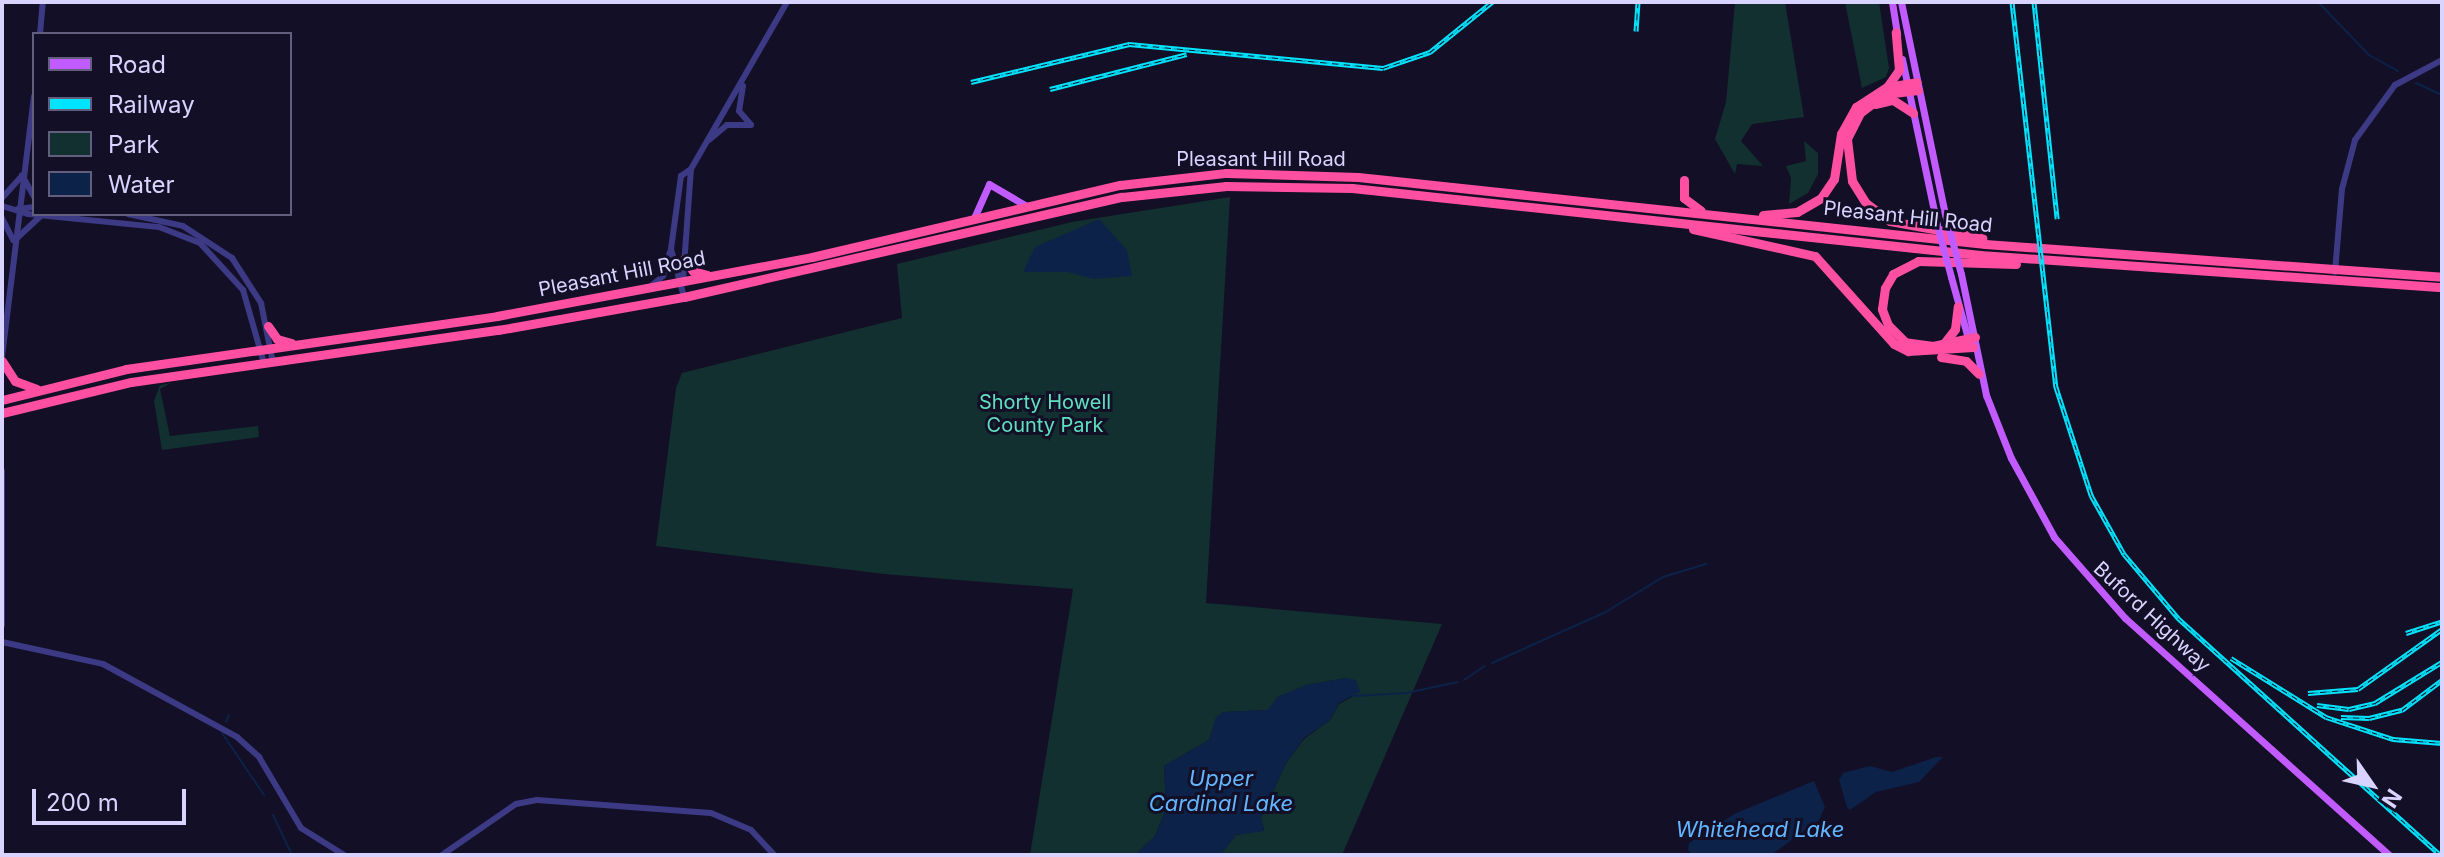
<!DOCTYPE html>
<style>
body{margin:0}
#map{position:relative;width:2444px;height:857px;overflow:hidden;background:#130f26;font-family:Inter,sans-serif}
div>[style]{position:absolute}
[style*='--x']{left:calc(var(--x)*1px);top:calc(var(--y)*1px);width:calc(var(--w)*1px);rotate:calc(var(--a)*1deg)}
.green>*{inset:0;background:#12302f}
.water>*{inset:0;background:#0c2248}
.stream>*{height:2px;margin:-1px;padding:0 1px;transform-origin:1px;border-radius:1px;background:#0c2248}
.minor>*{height:6px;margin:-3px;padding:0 3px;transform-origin:3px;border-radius:3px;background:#3d3a85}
.major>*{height:7px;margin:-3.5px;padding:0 3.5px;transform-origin:3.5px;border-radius:3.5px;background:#c25bff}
.highway>*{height:9px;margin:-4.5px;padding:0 4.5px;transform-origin:4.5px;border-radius:4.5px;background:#ff4fa3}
.rail>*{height:5px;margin-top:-2.5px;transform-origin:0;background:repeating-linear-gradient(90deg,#130f26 0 6px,#00e5ff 0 12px);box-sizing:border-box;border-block:2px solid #00e5ff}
.major-bridge>*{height:7px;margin:-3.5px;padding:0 3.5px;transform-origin:3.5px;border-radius:3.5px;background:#c25bff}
span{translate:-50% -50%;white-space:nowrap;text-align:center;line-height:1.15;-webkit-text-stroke:6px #130f26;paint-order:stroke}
.street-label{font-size:20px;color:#d9d4ff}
.park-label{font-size:20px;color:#5fe0c0}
.water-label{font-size:22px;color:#62b6ff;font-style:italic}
.frame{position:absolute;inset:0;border:4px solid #d9d4ff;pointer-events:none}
.legend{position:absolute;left:32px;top:32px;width:260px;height:184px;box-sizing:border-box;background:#130f26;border:2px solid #625e7d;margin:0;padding:10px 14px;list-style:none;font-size:24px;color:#d9d4ff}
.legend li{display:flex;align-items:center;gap:16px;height:40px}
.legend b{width:40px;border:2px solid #625e7d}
.north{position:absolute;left:2332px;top:745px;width:80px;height:80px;-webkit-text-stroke:6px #130f26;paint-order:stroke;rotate:124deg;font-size:22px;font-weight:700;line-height:32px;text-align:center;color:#d9d4ff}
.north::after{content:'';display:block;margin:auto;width:28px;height:36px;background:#d9d4ff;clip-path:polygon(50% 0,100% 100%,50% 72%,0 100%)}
.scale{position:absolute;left:32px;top:789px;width:154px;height:36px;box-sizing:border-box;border:4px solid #d9d4ff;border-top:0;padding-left:10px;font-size:24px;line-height:28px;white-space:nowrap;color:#d9d4ff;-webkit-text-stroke:6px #130f26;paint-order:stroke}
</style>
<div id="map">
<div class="green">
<div style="clip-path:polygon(1735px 2px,1785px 2px,1804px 117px,1752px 124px,1741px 141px,1763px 166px,1737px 164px,1735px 174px,1715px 139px,1726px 102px)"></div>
<div style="clip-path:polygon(1845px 2px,1879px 2px,1889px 68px,1886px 77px,1862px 88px)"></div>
<div style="clip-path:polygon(1804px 141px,1818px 153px,1818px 174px,1808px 193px,1789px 204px,1791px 178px,1786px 166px,1806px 161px)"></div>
<div style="clip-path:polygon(1230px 197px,1206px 603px,1442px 624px,1342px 855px,1220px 855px,1236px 835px,1264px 830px,1261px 818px,1286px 763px,1304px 739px,1330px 720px,1339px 704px,1352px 697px,1346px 678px,1307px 685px,1278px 697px,1268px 710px,1224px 712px,1217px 717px,1209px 740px,1164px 766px,1166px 809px,1155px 836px,1135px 855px,1030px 855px,1073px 589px,884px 574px,656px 546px,676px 388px,682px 373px,902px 318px,897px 264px,1072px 222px)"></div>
<div style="clip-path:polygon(171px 383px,160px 389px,170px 436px,258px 426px,259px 437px,162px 450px,154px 401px,160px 385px)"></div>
</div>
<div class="water">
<div style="clip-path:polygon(1099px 219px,1127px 250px,1132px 276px,1094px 279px,1068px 272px,1023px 272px,1035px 247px)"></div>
<div style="clip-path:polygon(1346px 678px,1356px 680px,1360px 692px,1339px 703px,1330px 720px,1304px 738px,1286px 763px,1261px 818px,1264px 831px,1236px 835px,1220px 855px,1135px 855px,1155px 836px,1166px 809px,1164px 766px,1209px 740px,1216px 717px,1224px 712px,1268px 710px,1278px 697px,1306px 685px)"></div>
<div style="clip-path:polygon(1936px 757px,1943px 757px,1919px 782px,1876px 792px,1850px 810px,1847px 807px,1839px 780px,1843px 773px,1870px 766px,1892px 772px)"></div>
<div style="clip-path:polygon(1814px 781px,1825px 807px,1819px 820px,1771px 855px,1693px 855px,1688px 850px,1689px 843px,1736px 813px)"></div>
</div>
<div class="stream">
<div style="--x:2318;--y:2;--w:74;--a:46.1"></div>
<div style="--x:2369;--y:55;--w:33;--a:29"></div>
<div style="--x:2416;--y:83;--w:29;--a:25"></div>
<div style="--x:1492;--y:663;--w:123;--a:-24.1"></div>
<div style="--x:1604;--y:613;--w:69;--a:-31.4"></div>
<div style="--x:1663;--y:577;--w:45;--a:-16.8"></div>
<div style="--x:1464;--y:680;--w:25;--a:-34"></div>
<div style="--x:1354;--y:696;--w:52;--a:-3.3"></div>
<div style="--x:1406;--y:693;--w:53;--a:-11.9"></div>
<div style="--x:226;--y:722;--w:8;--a:-67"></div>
<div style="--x:222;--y:733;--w:75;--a:55.9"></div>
<div style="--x:273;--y:815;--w:44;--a:64.6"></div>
</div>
<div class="minor">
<div style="--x:40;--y:34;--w:32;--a:-85"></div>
<div style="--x:743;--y:86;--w:25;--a:99"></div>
<div style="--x:739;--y:111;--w:18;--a:49"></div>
<div style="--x:709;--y:140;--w:23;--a:-40"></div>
<div style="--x:727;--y:125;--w:24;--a:0"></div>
<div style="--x:22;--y:175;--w:25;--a:61"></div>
<div style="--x:2;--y:198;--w:27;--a:-48"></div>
<div style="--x:2;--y:206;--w:27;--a:17"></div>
<div style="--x:28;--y:214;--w:132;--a:5.7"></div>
<div style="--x:159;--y:227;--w:44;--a:21.3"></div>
<div style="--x:200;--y:243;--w:64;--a:47.5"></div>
<div style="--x:243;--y:290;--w:76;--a:74"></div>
<div style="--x:18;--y:209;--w:16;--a:-7"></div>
<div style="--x:128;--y:214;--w:56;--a:12.3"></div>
<div style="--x:183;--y:226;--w:59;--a:33.1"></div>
<div style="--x:232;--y:258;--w:54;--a:57.2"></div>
<div style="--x:261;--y:303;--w:61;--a:78.7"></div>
<div style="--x:2;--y:218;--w:25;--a:63"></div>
<div style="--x:16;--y:239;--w:33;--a:-43"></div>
<div style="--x:2335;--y:272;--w:83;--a:-85.2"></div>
<div style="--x:2342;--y:189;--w:51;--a:-75.1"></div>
<div style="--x:2355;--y:140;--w:68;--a:-54"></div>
<div style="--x:2395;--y:85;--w:53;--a:-28"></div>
<div style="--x:683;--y:280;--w:111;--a:-85.9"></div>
<div style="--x:651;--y:286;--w:16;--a:-40"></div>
<div style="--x:663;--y:276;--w:25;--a:-74"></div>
<div style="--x:684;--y:297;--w:50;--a:-105.2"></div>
<div style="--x:671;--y:249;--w:74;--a:-82.2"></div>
<div style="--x:681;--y:176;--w:12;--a:-35"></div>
<div style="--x:691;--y:169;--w:193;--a:-60.1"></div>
<div style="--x:2;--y:357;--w:263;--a:-83"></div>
<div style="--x:2;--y:471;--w:154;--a:90"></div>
<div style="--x:2;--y:642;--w:103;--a:12.3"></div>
<div style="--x:103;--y:664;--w:153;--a:28.6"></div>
<div style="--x:237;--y:737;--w:30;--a:42"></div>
<div style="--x:259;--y:757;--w:82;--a:59.4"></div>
<div style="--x:301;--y:828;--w:51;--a:32.1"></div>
<div style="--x:442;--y:855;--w:90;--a:-34.6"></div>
<div style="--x:516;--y:804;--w:21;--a:-11"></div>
<div style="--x:537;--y:800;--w:174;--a:4.3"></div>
<div style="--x:711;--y:813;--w:43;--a:23"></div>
<div style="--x:751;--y:830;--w:34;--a:47"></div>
</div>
<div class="major">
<div style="--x:1892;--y:2;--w:33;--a:81"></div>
<div style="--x:1901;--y:2;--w:217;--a:78.3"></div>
<div style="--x:1902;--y:59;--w:170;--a:78.1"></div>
<div style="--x:974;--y:218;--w:37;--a:-66"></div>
<div style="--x:989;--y:184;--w:42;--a:30.3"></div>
<div style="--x:1961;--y:274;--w:124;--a:78.3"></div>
<div style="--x:1986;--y:395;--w:68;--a:68.4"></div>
<div style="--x:2011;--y:458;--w:90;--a:61.4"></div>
<div style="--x:2054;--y:537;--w:108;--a:48.8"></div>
<div style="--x:2125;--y:618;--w:355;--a:41.9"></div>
<div style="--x:1951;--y:277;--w:67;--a:74.5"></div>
</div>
<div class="highway">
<div style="--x:1887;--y:87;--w:21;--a:-55"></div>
<div style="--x:1899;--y:70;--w:38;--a:-95"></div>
<div style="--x:1918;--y:90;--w:33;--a:173"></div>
<div style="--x:1885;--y:94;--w:31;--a:143"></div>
<div style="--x:1860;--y:113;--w:29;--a:117"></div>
<div style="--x:1847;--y:139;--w:42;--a:83.2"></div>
<div style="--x:1852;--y:181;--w:26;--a:58"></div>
<div style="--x:1866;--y:203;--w:30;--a:37"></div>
<div style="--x:1890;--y:221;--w:94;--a:10.5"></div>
<div style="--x:1875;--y:104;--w:18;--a:-13"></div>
<div style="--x:1893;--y:100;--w:24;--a:33"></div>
<div style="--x:1684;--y:180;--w:18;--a:90"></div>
<div style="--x:1684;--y:198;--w:21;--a:37"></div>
<div style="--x:1763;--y:215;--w:34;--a:-5"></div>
<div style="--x:1797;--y:212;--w:28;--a:-30"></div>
<div style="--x:1821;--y:198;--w:23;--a:-56"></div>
<div style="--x:1834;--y:179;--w:46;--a:-81.2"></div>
<div style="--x:1841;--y:134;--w:31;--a:-61"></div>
<div style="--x:1856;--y:107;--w:37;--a:-33"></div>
<div style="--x:1887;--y:87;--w:30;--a:-9"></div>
<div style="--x:1693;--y:229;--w:125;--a:12.5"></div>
<div style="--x:1815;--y:256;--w:118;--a:48.1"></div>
<div style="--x:1894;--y:344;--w:16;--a:27"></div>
<div style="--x:1908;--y:351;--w:65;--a:-3.5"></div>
<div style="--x:684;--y:259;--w:15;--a:53"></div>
<div style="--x:693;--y:271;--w:15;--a:16"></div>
<div style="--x:268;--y:326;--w:16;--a:55"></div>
<div style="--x:277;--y:339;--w:15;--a:16"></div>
<div style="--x:1975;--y:337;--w:43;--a:167.9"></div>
<div style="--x:1933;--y:346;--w:28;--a:-172"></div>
<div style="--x:1905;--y:342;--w:24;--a:-135"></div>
<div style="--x:1888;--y:325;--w:17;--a:-111"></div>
<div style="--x:1882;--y:309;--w:21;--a:-82"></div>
<div style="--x:1885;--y:288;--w:16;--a:-60"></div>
<div style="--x:1893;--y:274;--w:28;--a:-27"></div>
<div style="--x:1918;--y:261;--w:98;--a:1.8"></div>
<div style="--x:1945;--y:342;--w:16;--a:-52"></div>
<div style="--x:1955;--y:329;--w:23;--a:-83"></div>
<div style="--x:1941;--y:357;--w:25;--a:9"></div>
<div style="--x:1966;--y:361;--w:18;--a:45"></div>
<div style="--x:2;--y:361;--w:24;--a:57"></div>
<div style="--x:15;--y:381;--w:23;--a:20"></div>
<div style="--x:2;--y:400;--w:128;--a:-14"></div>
<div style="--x:126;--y:369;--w:375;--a:-8.1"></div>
<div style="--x:497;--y:316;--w:320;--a:-10.6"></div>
<div style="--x:812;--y:257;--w:316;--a:-13.2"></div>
<div style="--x:1120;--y:185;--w:107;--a:-6.5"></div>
<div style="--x:1226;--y:173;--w:132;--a:1.7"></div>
<div style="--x:1358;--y:177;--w:631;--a:6.1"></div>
<div style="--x:1985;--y:244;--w:458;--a:4.1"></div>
<div style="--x:2;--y:413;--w:133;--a:-13.5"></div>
<div style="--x:131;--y:382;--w:371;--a:-8.1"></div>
<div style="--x:498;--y:330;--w:189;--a:-10.1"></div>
<div style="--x:684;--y:297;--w:449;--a:-12.9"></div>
<div style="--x:1122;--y:197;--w:105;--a:-6"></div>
<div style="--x:1226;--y:186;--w:126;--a:0.9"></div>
<div style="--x:1352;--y:188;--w:632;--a:6.09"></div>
<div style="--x:1980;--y:255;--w:463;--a:4"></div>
</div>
<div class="rail">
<div style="--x:2012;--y:2;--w:388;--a:83.5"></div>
<div style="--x:2056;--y:387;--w:114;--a:72"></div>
<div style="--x:2091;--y:495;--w:68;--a:60.8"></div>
<div style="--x:2124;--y:554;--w:84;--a:49.8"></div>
<div style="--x:2178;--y:618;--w:353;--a:42.1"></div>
<div style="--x:2034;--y:2;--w:218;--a:83.9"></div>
<div style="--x:1636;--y:31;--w:29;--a:-86"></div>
<div style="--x:971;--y:82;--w:163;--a:-13.5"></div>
<div style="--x:1129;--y:44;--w:255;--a:5.4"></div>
<div style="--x:1383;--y:68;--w:50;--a:-18.8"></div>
<div style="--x:1430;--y:52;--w:80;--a:-38.9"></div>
<div style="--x:1050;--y:89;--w:141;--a:-14.3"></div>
<div style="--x:2406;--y:633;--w:38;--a:-18"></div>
<div style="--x:2231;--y:658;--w:112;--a:31.8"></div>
<div style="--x:2326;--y:717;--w:71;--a:18.2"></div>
<div style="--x:2393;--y:739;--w:49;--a:4.7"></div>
<div style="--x:2308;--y:693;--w:50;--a:-4.6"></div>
<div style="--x:2358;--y:689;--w:103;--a:-35.5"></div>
<div style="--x:2317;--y:705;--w:32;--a:7"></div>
<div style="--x:2349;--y:709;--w:27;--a:-13"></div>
<div style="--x:2375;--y:703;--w:79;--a:-31.5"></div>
<div style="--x:2341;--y:717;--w:28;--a:2"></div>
<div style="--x:2369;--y:718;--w:34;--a:-14"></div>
<div style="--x:2402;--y:710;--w:50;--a:-36.9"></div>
</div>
<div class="major-bridge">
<div style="--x:1945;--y:214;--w:62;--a:75.1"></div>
<div style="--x:1937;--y:225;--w:54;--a:74.9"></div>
</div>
<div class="street-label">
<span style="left:1261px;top:159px">Pleasant Hill Road</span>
<span style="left:1908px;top:217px;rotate:6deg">Pleasant Hill Road</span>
<span style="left:622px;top:274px;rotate:-11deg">Pleasant Hill Road</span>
<span style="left:2152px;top:617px;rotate:43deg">Buford Highway</span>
</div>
<div class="park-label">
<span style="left:1045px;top:414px">Shorty Howell<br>County Park</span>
</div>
<div class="water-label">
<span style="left:1221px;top:791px">Upper<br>Cardinal Lake</span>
<span style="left:1760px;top:830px">Whitehead Lake</span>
</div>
<div class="frame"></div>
<ul class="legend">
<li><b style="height:10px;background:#c25bff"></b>Road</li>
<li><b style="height:10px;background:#00e5ff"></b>Railway</li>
<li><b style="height:22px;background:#12302f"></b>Park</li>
<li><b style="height:22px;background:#0c2248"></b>Water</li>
</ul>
<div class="north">N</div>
<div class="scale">200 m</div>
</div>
